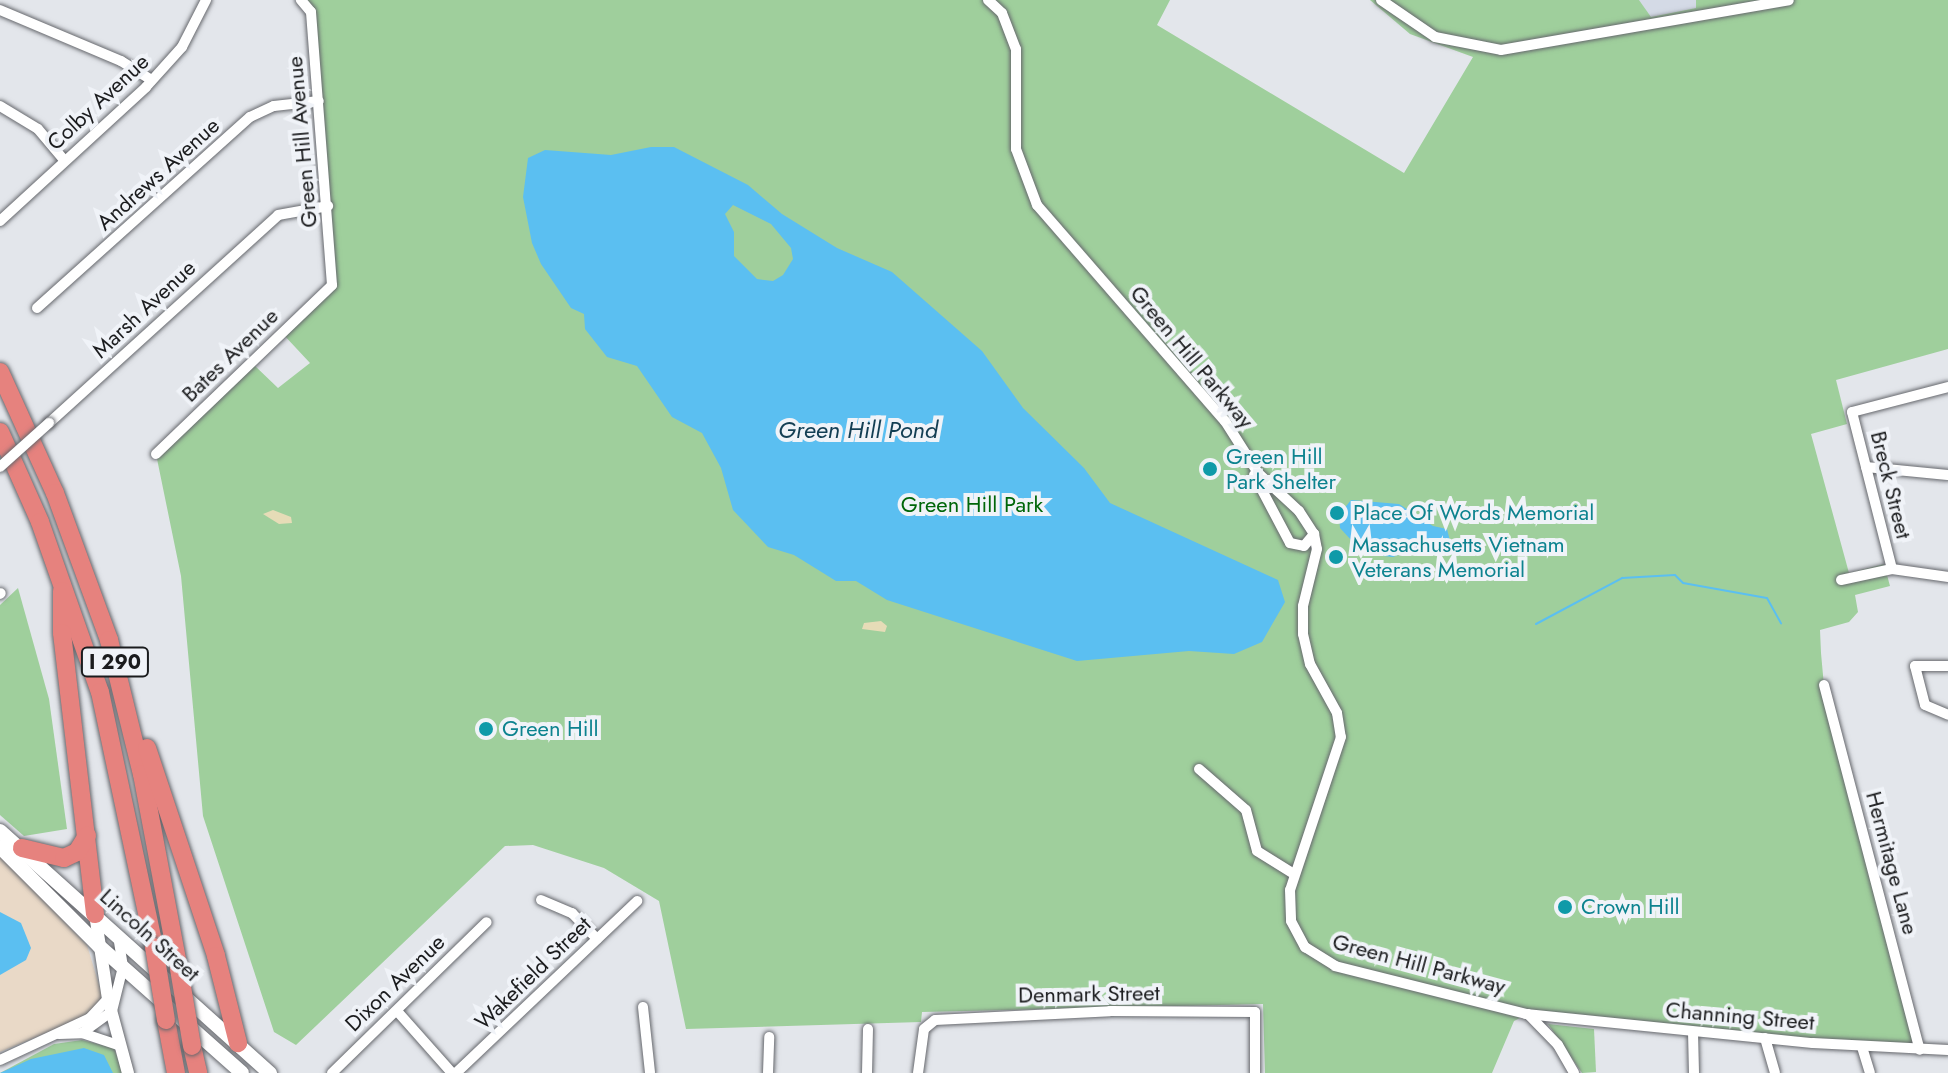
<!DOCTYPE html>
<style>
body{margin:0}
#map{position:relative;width:1948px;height:1073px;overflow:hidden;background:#e3e6eb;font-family:Jost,sans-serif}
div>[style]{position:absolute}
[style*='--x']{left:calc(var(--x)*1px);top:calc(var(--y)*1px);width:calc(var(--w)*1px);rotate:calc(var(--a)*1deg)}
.commercial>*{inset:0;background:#e9d9c7}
.built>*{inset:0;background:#d4dae6}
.green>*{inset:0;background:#9fcf9c}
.sand>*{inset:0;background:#e6dcb7}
.water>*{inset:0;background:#5bbff1}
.stream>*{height:2px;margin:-1px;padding:0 1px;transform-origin:1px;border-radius:1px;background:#5bbff1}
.roads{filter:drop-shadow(0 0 2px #66686d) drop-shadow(0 0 2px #66686d)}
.minor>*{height:10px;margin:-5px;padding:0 5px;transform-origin:5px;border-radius:5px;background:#fff}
.tertiary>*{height:12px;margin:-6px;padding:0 6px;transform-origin:6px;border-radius:6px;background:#fff}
.secondary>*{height:14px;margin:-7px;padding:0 7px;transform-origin:7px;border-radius:7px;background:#fff}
.motorway>*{height:18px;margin:-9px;padding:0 9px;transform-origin:9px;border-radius:9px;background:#e6827e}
.bridges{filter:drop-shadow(0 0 2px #66686d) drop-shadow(0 0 2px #66686d)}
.minor-bridge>*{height:10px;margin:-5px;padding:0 5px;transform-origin:5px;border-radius:5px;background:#fff}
.motorway-bridge>*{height:18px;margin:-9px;padding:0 9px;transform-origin:9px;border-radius:9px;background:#e6827e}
.dots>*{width:22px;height:22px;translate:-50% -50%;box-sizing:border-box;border:4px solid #f0f3f8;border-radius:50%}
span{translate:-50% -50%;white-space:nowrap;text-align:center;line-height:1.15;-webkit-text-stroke:8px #f0f3f8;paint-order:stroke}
.shield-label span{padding:2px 6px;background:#f0f3f8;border:2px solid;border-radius:6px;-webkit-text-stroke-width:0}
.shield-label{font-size:20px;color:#1b1c1e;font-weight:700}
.street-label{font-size:22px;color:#1b1c1e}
.culture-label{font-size:22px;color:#0d838f}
.left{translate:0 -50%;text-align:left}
.park-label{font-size:22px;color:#006609}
.water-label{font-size:24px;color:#133e53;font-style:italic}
</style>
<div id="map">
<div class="commercial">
<div style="clip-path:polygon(0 855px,87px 945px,102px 995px,98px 1006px,80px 1019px,0 1052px)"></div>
</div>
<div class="built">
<div style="clip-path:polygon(1639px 0,1696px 0,1696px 8px,1650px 17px)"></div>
</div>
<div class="green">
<div style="clip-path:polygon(301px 0,1170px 0,1157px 25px,1404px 173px,1473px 57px,1410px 34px,1370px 0,1639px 0,1651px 17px,1696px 8px,1696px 0,1948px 0,1948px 349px,1836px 380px,1847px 424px,1811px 434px,1849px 573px,1884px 564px,1890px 586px,1855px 595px,1858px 612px,1849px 622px,1820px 630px,1821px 653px,1824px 686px,1920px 1050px,1528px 1014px,1514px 1021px,1492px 1073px,1265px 1073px,1263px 1004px,922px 1012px,921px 1022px,686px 1029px,659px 901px,604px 868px,533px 845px,505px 846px,296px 1045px,274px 1032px,203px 816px,181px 576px,156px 454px,251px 362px,278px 388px,310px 363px,282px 333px,332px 285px,311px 12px)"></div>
<div style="clip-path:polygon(18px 588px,49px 699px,67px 829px,24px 836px,0 815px,0 605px)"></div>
<div style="clip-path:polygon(1548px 1024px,1594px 1029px,1596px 1072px,1582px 1073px)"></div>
<div style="clip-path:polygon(82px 1040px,114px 1048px,123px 1073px,0 1073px,54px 1044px)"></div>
</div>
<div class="sand">
<div style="clip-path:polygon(273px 510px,291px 517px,292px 523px,279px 524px,263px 514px)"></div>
<div style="clip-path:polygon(881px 621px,887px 626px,885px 632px,862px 629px,864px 623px)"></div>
</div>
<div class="water">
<div style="clip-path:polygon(evenodd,651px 147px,674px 147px,748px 185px,782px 214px,837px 248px,892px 272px,982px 351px,1023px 408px,1084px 468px,1110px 503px,1278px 580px,1285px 602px,1262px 642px,1234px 654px,1189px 651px,1077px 661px,887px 600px,856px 581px,836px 581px,794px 555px,768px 547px,733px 510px,721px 468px,702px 433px,672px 417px,637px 366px,607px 357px,585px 329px,584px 314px,571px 308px,541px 264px,532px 243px,523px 197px,528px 158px,545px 150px,611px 155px,651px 147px,733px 205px,771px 224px,791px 248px,793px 259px,783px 275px,773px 281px,757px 279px,734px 256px,734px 232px,725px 214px,733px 205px)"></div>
<div style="clip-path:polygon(1351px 500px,1399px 504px,1433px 526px,1447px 529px,1450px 541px,1442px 548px,1418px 547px,1393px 557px,1364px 554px,1340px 528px,1339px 515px)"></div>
<div style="clip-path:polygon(0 912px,21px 923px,31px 948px,26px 960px,0 975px)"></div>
<div style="clip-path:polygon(84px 1048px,104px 1055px,113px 1073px,0 1073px,31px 1059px)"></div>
</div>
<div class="stream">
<div style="--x:1536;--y:624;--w:98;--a:-28.1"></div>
<div style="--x:1622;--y:578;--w:53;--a:-3.2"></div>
<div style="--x:1675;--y:575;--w:11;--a:45"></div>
<div style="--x:1683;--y:583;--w:85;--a:10.1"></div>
<div style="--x:1767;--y:598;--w:29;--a:61"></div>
</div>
<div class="roads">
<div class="minor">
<div style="--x:988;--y:0;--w:19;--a:43"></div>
<div style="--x:1002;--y:13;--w:39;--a:69"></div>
<div style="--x:1016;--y:49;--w:100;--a:90"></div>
<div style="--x:1016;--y:149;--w:60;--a:69.4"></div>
<div style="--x:1037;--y:205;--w:286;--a:49"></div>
<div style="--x:1225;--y:421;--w:62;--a:57.6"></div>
<div style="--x:1258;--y:473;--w:56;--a:42.8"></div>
<div style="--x:1299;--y:511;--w:27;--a:57"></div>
<div style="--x:1314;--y:534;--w:15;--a:79"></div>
<div style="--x:1317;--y:549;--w:59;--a:103.8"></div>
<div style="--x:1303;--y:606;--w:28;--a:90"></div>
<div style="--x:1303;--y:634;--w:31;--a:77"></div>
<div style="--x:1310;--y:664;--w:56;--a:61.1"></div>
<div style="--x:1337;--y:713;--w:24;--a:81"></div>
<div style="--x:1341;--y:737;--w:161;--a:108.4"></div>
<div style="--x:1290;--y:890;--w:31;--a:88"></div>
<div style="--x:1291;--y:921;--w:30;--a:62"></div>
<div style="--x:1305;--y:947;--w:36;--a:32"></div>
<div style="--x:1335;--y:966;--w:197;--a:14.1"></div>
<div style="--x:1526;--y:1014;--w:288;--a:5.8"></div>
<div style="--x:1813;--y:1043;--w:135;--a:3"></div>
<div style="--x:1381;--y:0;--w:65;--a:34.4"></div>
<div style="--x:1435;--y:37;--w:67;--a:11.1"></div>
<div style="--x:1501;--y:50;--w:292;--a:-9.8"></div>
<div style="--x:0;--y:10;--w:131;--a:22.9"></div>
<div style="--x:121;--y:61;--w:36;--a:32"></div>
<div style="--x:0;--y:106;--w:44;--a:31.2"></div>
<div style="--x:38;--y:129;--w:40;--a:50"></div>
<div style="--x:0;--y:221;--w:198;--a:-42.5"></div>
<div style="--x:146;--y:87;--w:54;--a:-48"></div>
<div style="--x:182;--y:47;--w:53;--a:-62.9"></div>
<div style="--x:37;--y:308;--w:286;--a:-41.9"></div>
<div style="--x:250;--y:117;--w:26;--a:-25"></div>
<div style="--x:274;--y:106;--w:45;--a:-6.3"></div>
<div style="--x:49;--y:423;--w:309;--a:-42.2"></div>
<div style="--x:278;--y:215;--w:51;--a:-10.2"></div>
<div style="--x:156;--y:454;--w:244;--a:-43.8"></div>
<div style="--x:332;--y:285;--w:274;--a:-94.4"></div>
<div style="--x:311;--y:12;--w:16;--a:-130"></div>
<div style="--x:1866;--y:467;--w:82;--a:5.6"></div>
<div style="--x:1254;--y:475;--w:77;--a:62.1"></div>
<div style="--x:1290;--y:543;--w:14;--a:12"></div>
<div style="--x:1304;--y:546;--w:16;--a:-50"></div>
<div style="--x:1892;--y:569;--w:162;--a:-104.3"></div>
<div style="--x:1852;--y:412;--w:99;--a:-14.6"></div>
<div style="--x:1841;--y:580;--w:52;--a:-12.2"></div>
<div style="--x:1892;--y:569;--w:57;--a:8.1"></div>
<div style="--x:0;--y:594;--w:1;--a:-45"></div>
<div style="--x:1948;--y:666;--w:33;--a:180"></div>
<div style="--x:1915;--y:666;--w:40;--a:75.6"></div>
<div style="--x:1925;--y:705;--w:25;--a:23"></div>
<div style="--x:1824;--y:685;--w:377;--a:75.3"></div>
<div style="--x:1199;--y:769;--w:62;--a:41.1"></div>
<div style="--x:1246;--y:810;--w:42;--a:75"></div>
<div style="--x:1257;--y:851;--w:44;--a:31.9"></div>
<div style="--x:541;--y:900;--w:34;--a:23"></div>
<div style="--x:572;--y:913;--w:36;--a:46"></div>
<div style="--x:643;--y:1007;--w:66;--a:83.9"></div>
<div style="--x:397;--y:1011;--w:83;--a:48.4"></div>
<div style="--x:1528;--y:1014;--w:43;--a:45.9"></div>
<div style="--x:1558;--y:1045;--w:32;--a:60"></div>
<div style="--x:1693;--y:1032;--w:41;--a:88.6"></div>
<div style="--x:82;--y:1033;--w:41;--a:18.4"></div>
<div style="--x:59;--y:1034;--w:23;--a:-2"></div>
<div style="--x:82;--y:1033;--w:37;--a:-36"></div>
<div style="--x:112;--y:1011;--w:45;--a:-76"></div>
<div style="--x:123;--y:967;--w:32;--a:-99"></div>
<div style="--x:1765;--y:1038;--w:36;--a:74"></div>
<div style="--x:1862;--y:1047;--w:27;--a:73"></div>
<div style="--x:0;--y:1060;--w:99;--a:-25"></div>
<div style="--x:90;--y:1018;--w:26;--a:-47"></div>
<div style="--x:332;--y:1073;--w:216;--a:-44.3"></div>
<div style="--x:456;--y:1073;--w:250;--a:-43.5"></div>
<div style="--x:768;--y:1073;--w:36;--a:-88"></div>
<div style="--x:867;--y:1073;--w:44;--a:-88.7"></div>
<div style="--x:918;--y:1073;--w:44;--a:-82.2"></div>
<div style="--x:924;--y:1029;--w:14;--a:-39"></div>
<div style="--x:935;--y:1020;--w:175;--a:-2.9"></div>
<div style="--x:1110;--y:1011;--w:145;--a:0.4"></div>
<div style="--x:1255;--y:1012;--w:61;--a:90"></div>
</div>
<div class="tertiary">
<div style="--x:95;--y:914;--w:86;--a:81.3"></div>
<div style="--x:108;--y:999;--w:77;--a:74.9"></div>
</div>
<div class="secondary">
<div style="--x:0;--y:831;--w:363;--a:41.9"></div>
<div style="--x:0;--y:847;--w:140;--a:45"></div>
<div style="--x:99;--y:946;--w:191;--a:41.6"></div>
</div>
<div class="motorway">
<div style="--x:0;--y:372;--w:133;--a:65.6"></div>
<div style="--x:55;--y:493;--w:157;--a:69.8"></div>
<div style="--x:109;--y:640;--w:138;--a:76.2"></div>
<div style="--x:142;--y:774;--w:198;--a:79.3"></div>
<div style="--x:0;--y:432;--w:98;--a:66"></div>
<div style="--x:40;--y:522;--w:180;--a:70.6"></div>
<div style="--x:100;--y:692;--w:261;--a:78"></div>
<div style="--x:62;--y:591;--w:42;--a:90"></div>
<div style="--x:62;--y:633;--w:283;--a:83.3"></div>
<div style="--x:147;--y:748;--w:219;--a:71.6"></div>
<div style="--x:216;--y:956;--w:90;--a:75.8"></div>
<div style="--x:22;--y:848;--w:43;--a:13.4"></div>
<div style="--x:64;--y:858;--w:14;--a:-25"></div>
<div style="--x:77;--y:852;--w:19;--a:-58"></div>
<div style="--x:166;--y:1020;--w:54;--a:79.3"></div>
<div style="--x:192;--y:1046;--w:28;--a:77"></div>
</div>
</div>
<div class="bridges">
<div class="minor-bridge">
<div style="--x:0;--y:467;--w:66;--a:-41.9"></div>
</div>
<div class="motorway-bridge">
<div style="--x:154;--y:947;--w:74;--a:80.7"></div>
<div style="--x:179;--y:969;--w:78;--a:80.4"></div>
</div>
</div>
<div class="dots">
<div style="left:1210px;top:469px;background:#0f9aa8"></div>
<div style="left:1337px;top:513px;background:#0f9aa8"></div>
<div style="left:1336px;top:557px;background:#0f9aa8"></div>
<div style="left:486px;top:729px;background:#0f9aa8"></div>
<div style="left:1565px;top:907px;background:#0f9aa8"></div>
</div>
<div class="shield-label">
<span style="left:115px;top:662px">I 290</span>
</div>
<div class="street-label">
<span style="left:98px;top:102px;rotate:-43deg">Colby Avenue</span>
<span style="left:302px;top:142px;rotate:-95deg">Green Hill Avenue</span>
<span style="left:158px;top:174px;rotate:-42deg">Andrews Avenue</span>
<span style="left:144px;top:309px;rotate:-43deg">Marsh Avenue</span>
<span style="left:230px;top:355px;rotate:-44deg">Bates Avenue</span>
<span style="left:1192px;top:357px;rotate:50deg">Green Hill Parkway</span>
<span style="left:1891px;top:485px;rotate:76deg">Breck Street</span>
<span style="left:1892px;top:863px;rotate:75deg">Hermitage Lane</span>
<span style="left:150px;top:935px;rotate:42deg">Lincoln Street</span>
<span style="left:1419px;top:964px;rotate:15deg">Green Hill Parkway</span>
<span style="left:533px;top:973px;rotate:-44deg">Wakefield Street</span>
<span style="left:395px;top:983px;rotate:-44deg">Dixon Avenue</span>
<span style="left:1089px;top:994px;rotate:-1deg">Denmark Street</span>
<span style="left:1740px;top:1016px;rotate:5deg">Channing Street</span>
</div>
<div class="culture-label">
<span class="left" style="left:1226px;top:469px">Green Hill<br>Park Shelter</span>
<span class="left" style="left:1353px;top:513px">Place Of Words Memorial</span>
<span class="left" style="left:1352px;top:557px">Massachusetts Vietnam<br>Veterans Memorial</span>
<span class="left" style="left:502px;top:729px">Green Hill</span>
<span class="left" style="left:1581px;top:907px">Crown Hill</span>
</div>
<div class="park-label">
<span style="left:972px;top:505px">Green Hill Park</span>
</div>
<div class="water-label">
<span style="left:858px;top:430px">Green Hill Pond</span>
</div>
</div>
